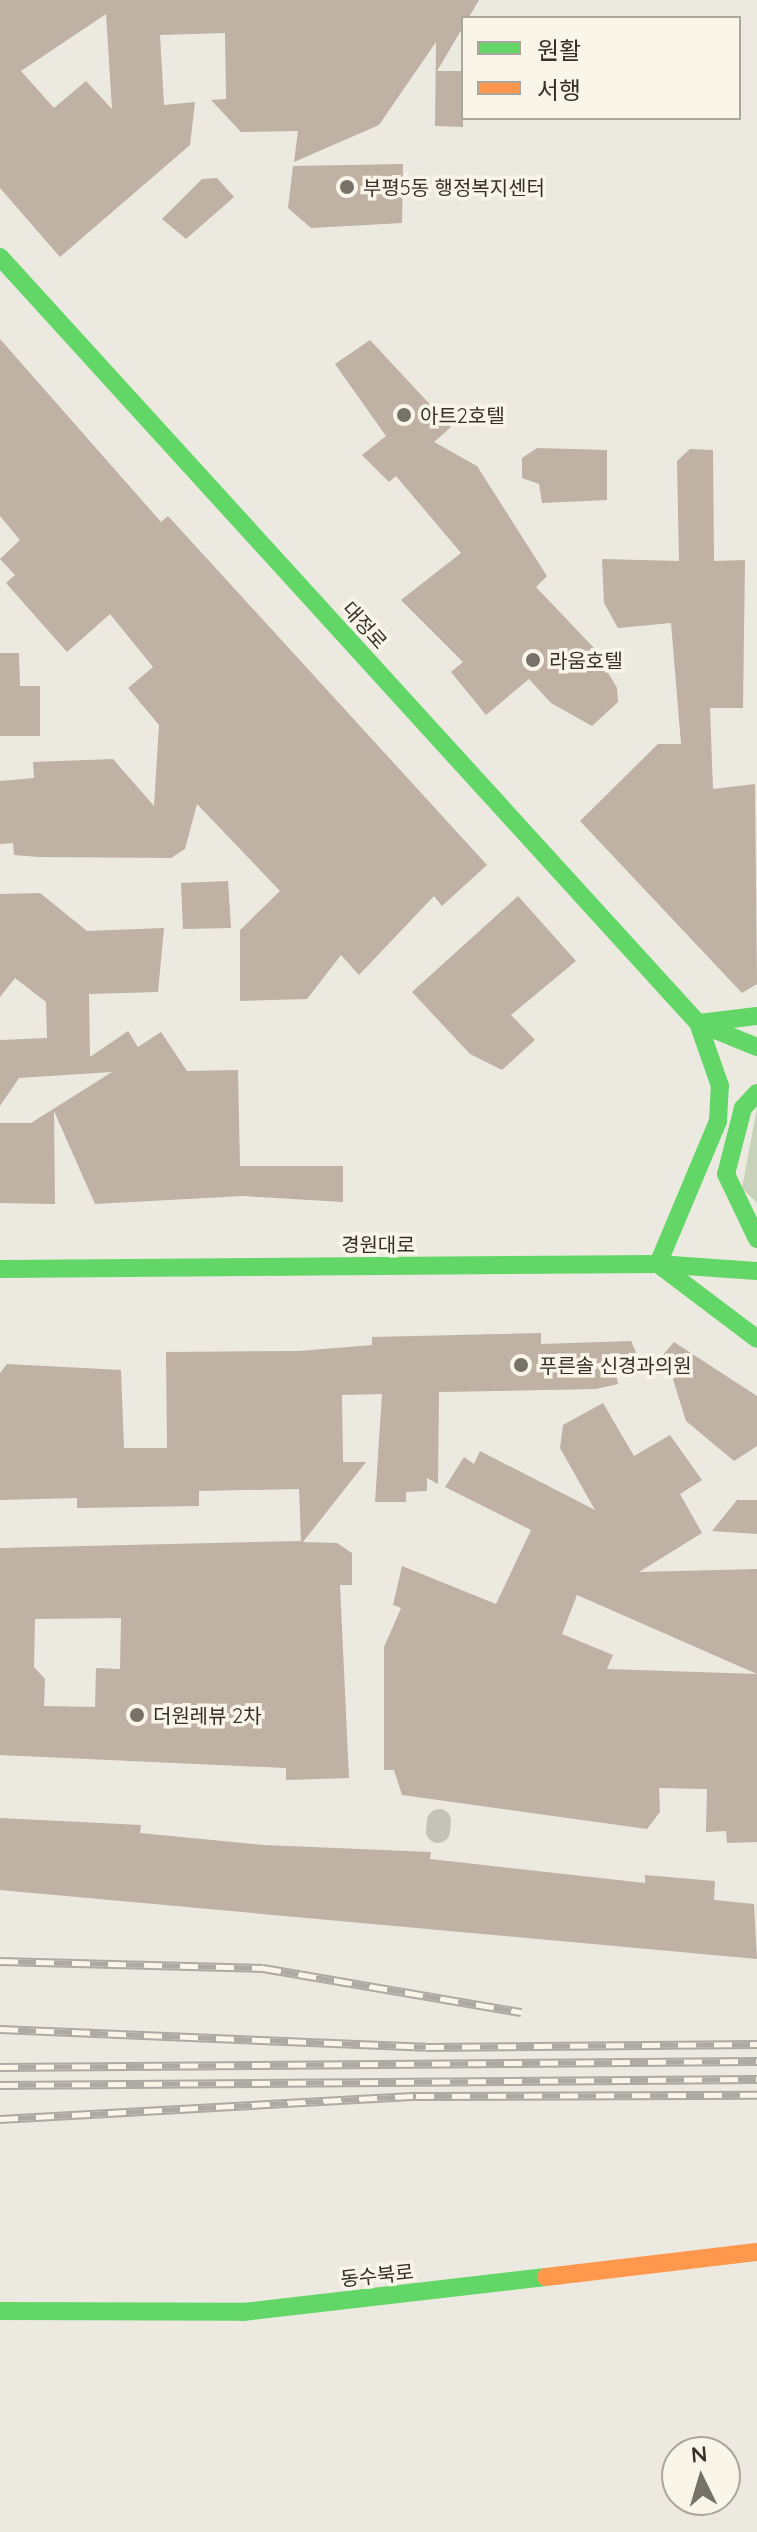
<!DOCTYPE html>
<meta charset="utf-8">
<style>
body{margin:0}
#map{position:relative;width:757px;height:2532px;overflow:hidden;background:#ece9e1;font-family:Quicksand,"Noto Sans KR",sans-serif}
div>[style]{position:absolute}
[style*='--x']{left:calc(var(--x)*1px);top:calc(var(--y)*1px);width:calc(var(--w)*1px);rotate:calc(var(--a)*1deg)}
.green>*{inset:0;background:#c8d2bb}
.building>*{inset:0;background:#bfb1a3}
.street>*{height:24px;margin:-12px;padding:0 12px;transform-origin:12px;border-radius:12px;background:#c5c2ba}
.fast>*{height:18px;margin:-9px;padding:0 9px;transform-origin:9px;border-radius:9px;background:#63d668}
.slow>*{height:18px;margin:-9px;padding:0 9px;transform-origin:9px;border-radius:9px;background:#ff974d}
.rail>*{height:9px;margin-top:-4.5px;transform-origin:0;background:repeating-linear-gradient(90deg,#f9f5e8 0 18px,#adaaa4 0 36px);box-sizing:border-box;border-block:2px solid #adaaa4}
.dots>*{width:22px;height:22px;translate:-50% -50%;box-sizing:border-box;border:4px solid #f9f5e8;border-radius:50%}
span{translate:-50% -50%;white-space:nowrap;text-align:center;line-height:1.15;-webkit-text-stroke:7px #f9f5e8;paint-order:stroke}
.poi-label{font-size:20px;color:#363028}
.left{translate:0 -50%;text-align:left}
.street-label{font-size:20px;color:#363028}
.legend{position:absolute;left:461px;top:16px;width:280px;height:104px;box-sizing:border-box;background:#f9f5e8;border:2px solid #aba69b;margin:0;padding:10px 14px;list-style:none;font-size:24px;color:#363028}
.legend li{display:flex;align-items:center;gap:16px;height:40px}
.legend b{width:40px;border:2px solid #aba69b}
.north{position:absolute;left:661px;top:2436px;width:80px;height:80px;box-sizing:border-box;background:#f9f5e8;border:2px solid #aba69b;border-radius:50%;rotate:355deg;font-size:22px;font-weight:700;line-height:32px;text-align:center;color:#363028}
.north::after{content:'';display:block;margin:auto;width:28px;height:36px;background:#767169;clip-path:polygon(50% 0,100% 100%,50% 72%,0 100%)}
</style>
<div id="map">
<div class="green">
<div style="clip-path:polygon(757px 1108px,757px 1203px,742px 1188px)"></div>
</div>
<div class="building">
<div style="clip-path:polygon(evenodd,0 0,479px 0,437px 71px,463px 71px,463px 127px,435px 126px,436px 42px,379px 125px,294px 162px,298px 131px,241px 132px,211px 100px,226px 99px,225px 33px,160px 35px,164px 105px,195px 102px,190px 145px,60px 257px,0 188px,0 0,106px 14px,112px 109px,86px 81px,54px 108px,21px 71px,106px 14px)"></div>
<div style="clip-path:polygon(403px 164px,402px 223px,311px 228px,288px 208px,293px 166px)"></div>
<div style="clip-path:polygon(217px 178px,234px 197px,186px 239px,162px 219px,202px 179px)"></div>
<div style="clip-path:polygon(0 339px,161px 522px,168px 516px,487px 865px,442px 906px,434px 896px,359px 975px,341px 955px,307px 999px,240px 1001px,240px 930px,280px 891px,197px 804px,185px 849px,171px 858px,38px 857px,14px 855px,13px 843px,0 844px,0 781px,34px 778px,33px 762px,113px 759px,154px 806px,159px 725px,128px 688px,153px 667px,110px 614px,67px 652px,6px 583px,15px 575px,0 559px,20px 540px,0 516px)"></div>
<div style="clip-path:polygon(370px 340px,451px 427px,434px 442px,477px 466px,547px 576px,536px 587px,593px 647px,617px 688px,618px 702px,592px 726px,551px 703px,529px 679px,486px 715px,451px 672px,463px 662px,401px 600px,461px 553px,396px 476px,389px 482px,362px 455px,386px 436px,335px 364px)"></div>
<div style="clip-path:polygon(537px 448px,607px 450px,607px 500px,542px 503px,539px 484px,522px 478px,522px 458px)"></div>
<div style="clip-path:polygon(690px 449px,713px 450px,714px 561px,745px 560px,743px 708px,710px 708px,713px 789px,755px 784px,757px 984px,742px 993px,580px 821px,658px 744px,681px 744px,671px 623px,618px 628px,604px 603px,602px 559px,679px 561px,677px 461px)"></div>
<div style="clip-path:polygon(0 653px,19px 653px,20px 686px,40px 686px,40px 736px,0 736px)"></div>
<div style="clip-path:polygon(228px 881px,231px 928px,183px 929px,181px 883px)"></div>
<div style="clip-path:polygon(40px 893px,87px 931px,164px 928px,158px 992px,89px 994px,90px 1057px,128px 1031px,138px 1047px,161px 1032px,187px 1071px,238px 1070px,240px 1166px,343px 1166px,343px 1202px,243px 1196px,95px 1204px,54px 1111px,55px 1204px,0 1203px,0 1123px,31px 1123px,112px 1072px,19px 1078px,0 1106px,0 1040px,47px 1038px,46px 1002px,15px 978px,0 997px,0 894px)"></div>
<div style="clip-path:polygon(518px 896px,576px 961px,511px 1015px,535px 1040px,502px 1070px,470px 1054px,412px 992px)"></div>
<div style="clip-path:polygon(evenodd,541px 1333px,541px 1344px,631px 1341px,645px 1372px,616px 1372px,618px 1384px,596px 1389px,439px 1392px,438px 1484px,427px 1478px,427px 1491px,406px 1492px,406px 1502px,375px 1502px,382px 1394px,342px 1395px,343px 1462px,366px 1462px,303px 1542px,337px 1543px,352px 1553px,352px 1585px,340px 1585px,349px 1778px,286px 1780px,286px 1768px,0 1755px,0 1548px,301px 1541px,299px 1489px,199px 1491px,199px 1506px,77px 1508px,77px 1498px,0 1500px,0 1373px,7px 1364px,121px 1370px,124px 1448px,167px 1448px,166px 1352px,299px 1351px,372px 1345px,372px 1337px,541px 1333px,121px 1618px,120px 1669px,96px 1668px,95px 1707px,44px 1706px,45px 1679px,34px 1667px,35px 1619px,121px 1618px)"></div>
<div style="clip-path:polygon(674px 1342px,757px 1396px,757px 1446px,734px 1461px,686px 1421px,671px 1373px,648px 1372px)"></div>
<div style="clip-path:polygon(evenodd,603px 1403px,634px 1456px,670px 1435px,702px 1480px,680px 1494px,702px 1533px,639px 1572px,757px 1569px,757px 1842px,727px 1843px,726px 1831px,706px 1832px,707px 1789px,659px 1788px,660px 1812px,647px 1829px,402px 1795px,394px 1770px,384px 1770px,384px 1647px,401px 1608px,393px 1605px,402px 1566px,496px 1604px,531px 1530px,445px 1487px,464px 1457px,474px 1464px,480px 1451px,595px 1510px,560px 1448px,563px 1425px,603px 1403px,577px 1595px,757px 1674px,607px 1669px,613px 1655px,562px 1634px,577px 1595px)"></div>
<div style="clip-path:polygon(737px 1500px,757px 1500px,757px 1534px,712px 1531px)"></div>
<div style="clip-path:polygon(0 1818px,141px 1825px,140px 1833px,264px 1845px,431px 1852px,430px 1859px,645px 1883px,645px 1875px,715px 1881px,714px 1900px,754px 1904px,757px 1959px,0 1890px)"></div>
</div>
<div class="street">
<div style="--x:438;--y:1831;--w:10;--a:-84"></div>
</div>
<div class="fast">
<div style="--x:0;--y:257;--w:1036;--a:47.66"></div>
<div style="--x:698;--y:1023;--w:64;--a:22.1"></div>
<div style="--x:699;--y:1023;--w:58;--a:-6.9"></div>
<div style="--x:757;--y:1093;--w:21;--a:133"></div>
<div style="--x:743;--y:1108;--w:68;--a:104.4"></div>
<div style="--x:726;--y:1174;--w:72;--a:64.5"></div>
<div style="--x:658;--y:1264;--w:155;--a:-67.2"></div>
<div style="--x:718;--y:1121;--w:35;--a:-87"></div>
<div style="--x:720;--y:1086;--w:67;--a:-109.2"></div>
<div style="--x:658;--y:1264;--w:124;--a:37.1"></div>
<div style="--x:0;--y:1269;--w:658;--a:-0.44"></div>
<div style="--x:658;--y:1264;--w:99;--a:4"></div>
<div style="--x:0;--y:2311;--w:243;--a:0.2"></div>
<div style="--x:243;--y:2312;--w:305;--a:-6.6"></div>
</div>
<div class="slow">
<div style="--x:546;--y:2277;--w:212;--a:-6.8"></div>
</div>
<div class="rail">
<div style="--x:0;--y:1961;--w:263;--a:1.5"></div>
<div style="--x:263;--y:1968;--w:262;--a:9.7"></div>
<div style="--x:0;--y:2029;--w:426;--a:2.4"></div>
<div style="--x:426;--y:2047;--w:331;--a:-0.5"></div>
<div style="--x:0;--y:2067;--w:757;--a:-0.45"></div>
<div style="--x:0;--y:2085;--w:757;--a:-0.45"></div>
<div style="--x:0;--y:2119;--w:417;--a:-3.2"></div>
<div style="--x:416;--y:2096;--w:341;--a:-0.2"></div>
</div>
<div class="dots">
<div style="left:347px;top:187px;background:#767169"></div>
<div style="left:404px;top:415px;background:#767169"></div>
<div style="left:533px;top:660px;background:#767169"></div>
<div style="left:521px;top:1365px;background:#767169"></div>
<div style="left:137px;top:1715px;background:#767169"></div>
</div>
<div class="poi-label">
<span class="left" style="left:363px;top:187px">부평5동 행정복지센터</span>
<span class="left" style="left:420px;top:415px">아트2호텔</span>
<span class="left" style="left:549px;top:660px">라움호텔</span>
<span class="left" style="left:539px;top:1365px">푸른솔 신경과의원</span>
<span class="left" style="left:153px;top:1715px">더원레뷰 2차</span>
</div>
<div class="street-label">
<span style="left:365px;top:625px;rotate:48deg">대정로</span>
<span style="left:378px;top:1244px">경원대로</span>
<span style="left:377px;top:2275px;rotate:-6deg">동수북로</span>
</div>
<ul class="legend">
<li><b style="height:10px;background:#63d668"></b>원활</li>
<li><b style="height:10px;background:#ff974d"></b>서행</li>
</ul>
<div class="north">N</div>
</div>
